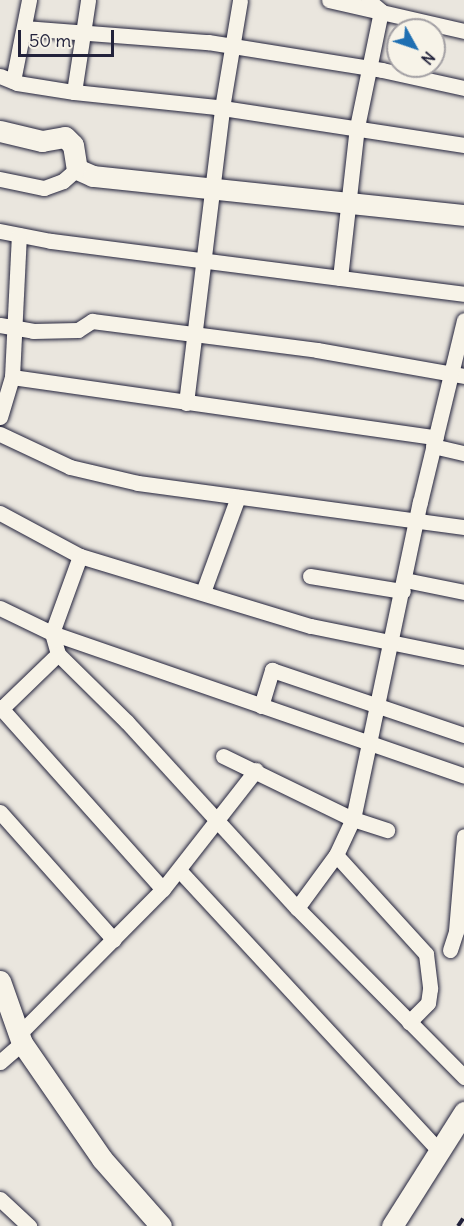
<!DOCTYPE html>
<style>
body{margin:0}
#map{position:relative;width:464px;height:1226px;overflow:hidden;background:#eae6de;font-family:Delius,sans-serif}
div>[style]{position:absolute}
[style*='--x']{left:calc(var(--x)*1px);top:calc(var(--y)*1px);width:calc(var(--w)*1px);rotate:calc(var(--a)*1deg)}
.roads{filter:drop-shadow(0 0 2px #22223b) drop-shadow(0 0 2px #22223b)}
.street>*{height:15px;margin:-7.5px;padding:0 7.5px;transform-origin:7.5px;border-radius:7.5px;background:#f7f3e8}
.secondary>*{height:21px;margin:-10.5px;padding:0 10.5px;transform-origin:10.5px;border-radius:10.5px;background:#f7f3e8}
.rail>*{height:4px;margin-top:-2px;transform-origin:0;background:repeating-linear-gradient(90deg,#22223b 0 9px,transparent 0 13.5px)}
span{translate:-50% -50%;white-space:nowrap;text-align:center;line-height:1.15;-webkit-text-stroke:5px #f7f3e8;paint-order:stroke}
.north{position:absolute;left:386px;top:18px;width:60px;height:60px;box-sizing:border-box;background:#f7f3e8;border:2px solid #a29fa3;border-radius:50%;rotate:130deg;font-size:16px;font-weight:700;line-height:24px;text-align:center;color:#22223b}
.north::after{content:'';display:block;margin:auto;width:21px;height:27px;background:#1f6fb2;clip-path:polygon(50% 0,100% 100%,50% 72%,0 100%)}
.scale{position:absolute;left:18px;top:30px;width:96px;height:27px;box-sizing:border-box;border:3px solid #22223b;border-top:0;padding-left:8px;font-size:18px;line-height:21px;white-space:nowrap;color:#22223b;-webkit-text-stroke:4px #f7f3e8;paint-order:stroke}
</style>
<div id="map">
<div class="roads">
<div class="street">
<div style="--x:329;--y:0;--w:139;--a:12.9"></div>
<div style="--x:24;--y:28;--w:185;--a:4.4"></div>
<div style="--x:208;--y:42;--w:176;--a:9.1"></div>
<div style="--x:382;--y:70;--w:84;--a:12.4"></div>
<div style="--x:0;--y:76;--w:18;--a:22"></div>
<div style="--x:17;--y:83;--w:58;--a:9"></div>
<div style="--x:74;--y:92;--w:143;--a:6"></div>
<div style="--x:216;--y:107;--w:251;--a:8.7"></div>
<div style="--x:13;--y:81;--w:83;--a:-78.8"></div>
<div style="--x:74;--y:92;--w:93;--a:-81.3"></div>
<div style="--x:0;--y:179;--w:45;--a:11.6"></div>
<div style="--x:44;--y:188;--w:20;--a:-20"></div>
<div style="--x:63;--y:181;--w:18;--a:-41"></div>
<div style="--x:0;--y:231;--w:52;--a:11.1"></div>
<div style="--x:51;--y:241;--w:416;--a:7.3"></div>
<div style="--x:340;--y:278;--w:152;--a:-83.6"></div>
<div style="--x:357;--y:127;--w:118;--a:-78.3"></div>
<div style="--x:381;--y:11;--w:17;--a:-140"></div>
<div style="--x:0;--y:325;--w:34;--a:10"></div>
<div style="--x:33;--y:331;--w:45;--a:-1.3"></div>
<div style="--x:78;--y:330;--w:17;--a:-33"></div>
<div style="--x:92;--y:321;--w:227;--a:7.3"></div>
<div style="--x:317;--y:350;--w:149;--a:10"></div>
<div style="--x:12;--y:377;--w:428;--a:8.1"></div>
<div style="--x:186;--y:403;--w:297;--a:-83"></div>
<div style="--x:222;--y:108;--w:109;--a:-80.5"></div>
<div style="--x:0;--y:417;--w:42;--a:-73.3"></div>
<div style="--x:12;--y:377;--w:142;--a:-87.2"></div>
<div style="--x:0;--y:434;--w:77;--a:25.2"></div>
<div style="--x:70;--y:467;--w:70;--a:13.2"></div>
<div style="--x:138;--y:483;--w:329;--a:7.7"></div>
<div style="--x:433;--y:446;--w:32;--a:13"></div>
<div style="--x:0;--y:513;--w:91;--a:28.3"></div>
<div style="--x:80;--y:556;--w:241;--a:16.9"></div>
<div style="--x:311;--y:626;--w:156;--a:11.5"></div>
<div style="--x:80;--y:556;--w:82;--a:110"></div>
<div style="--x:52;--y:633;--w:22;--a:74"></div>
<div style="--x:58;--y:654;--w:97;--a:44.6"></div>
<div style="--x:127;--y:722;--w:252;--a:47.6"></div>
<div style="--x:297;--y:908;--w:238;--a:45.3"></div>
<div style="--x:310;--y:576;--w:94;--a:9.2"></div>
<div style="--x:405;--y:580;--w:60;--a:11.5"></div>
<div style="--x:203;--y:592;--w:101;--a:-69.8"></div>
<div style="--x:0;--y:608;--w:58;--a:25.7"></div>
<div style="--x:52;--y:633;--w:436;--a:19.1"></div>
<div style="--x:261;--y:706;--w:38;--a:-73"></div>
<div style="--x:272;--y:670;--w:203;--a:18.7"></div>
<div style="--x:0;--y:707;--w:244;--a:48.2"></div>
<div style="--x:1;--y:709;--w:79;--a:-44"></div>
<div style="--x:223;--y:756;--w:144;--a:25.9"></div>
<div style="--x:353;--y:819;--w:36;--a:18"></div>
<div style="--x:0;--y:812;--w:171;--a:48.3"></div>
<div style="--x:336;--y:855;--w:134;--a:47.7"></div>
<div style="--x:426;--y:954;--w:35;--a:83"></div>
<div style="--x:430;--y:989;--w:14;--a:98"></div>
<div style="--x:428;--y:1003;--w:27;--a:135"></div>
<div style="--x:179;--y:870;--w:384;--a:47.2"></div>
<div style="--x:297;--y:908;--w:66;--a:-53.7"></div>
<div style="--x:336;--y:855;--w:40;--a:-65"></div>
<div style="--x:353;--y:819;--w:324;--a:-78.1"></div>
<div style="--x:420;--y:502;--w:187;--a:-76.4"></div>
<div style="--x:450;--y:950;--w:20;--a:-72"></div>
<div style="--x:456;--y:931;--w:95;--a:-85.2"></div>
<div style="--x:18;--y:1035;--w:206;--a:-45.2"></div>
<div style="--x:163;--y:889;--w:151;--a:-52"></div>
<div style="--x:0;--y:1062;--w:29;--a:-41"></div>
<div style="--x:0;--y:1199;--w:40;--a:43"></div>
</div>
<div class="secondary">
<div style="--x:0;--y:131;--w:43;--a:13.4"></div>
<div style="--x:42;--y:141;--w:23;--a:-10"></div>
<div style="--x:65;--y:137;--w:11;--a:45"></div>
<div style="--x:73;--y:145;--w:24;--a:81"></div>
<div style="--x:77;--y:169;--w:17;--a:24"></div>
<div style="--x:93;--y:176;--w:373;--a:6"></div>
<div style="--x:0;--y:981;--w:66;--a:70.5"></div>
<div style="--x:22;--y:1043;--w:141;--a:55.4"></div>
<div style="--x:102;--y:1159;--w:89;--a:48.6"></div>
<div style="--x:392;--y:1226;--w:135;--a:-57.7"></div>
</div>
</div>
<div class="rail">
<div style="--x:458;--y:1226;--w:11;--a:-56"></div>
</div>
<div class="north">N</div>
<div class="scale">50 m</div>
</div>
